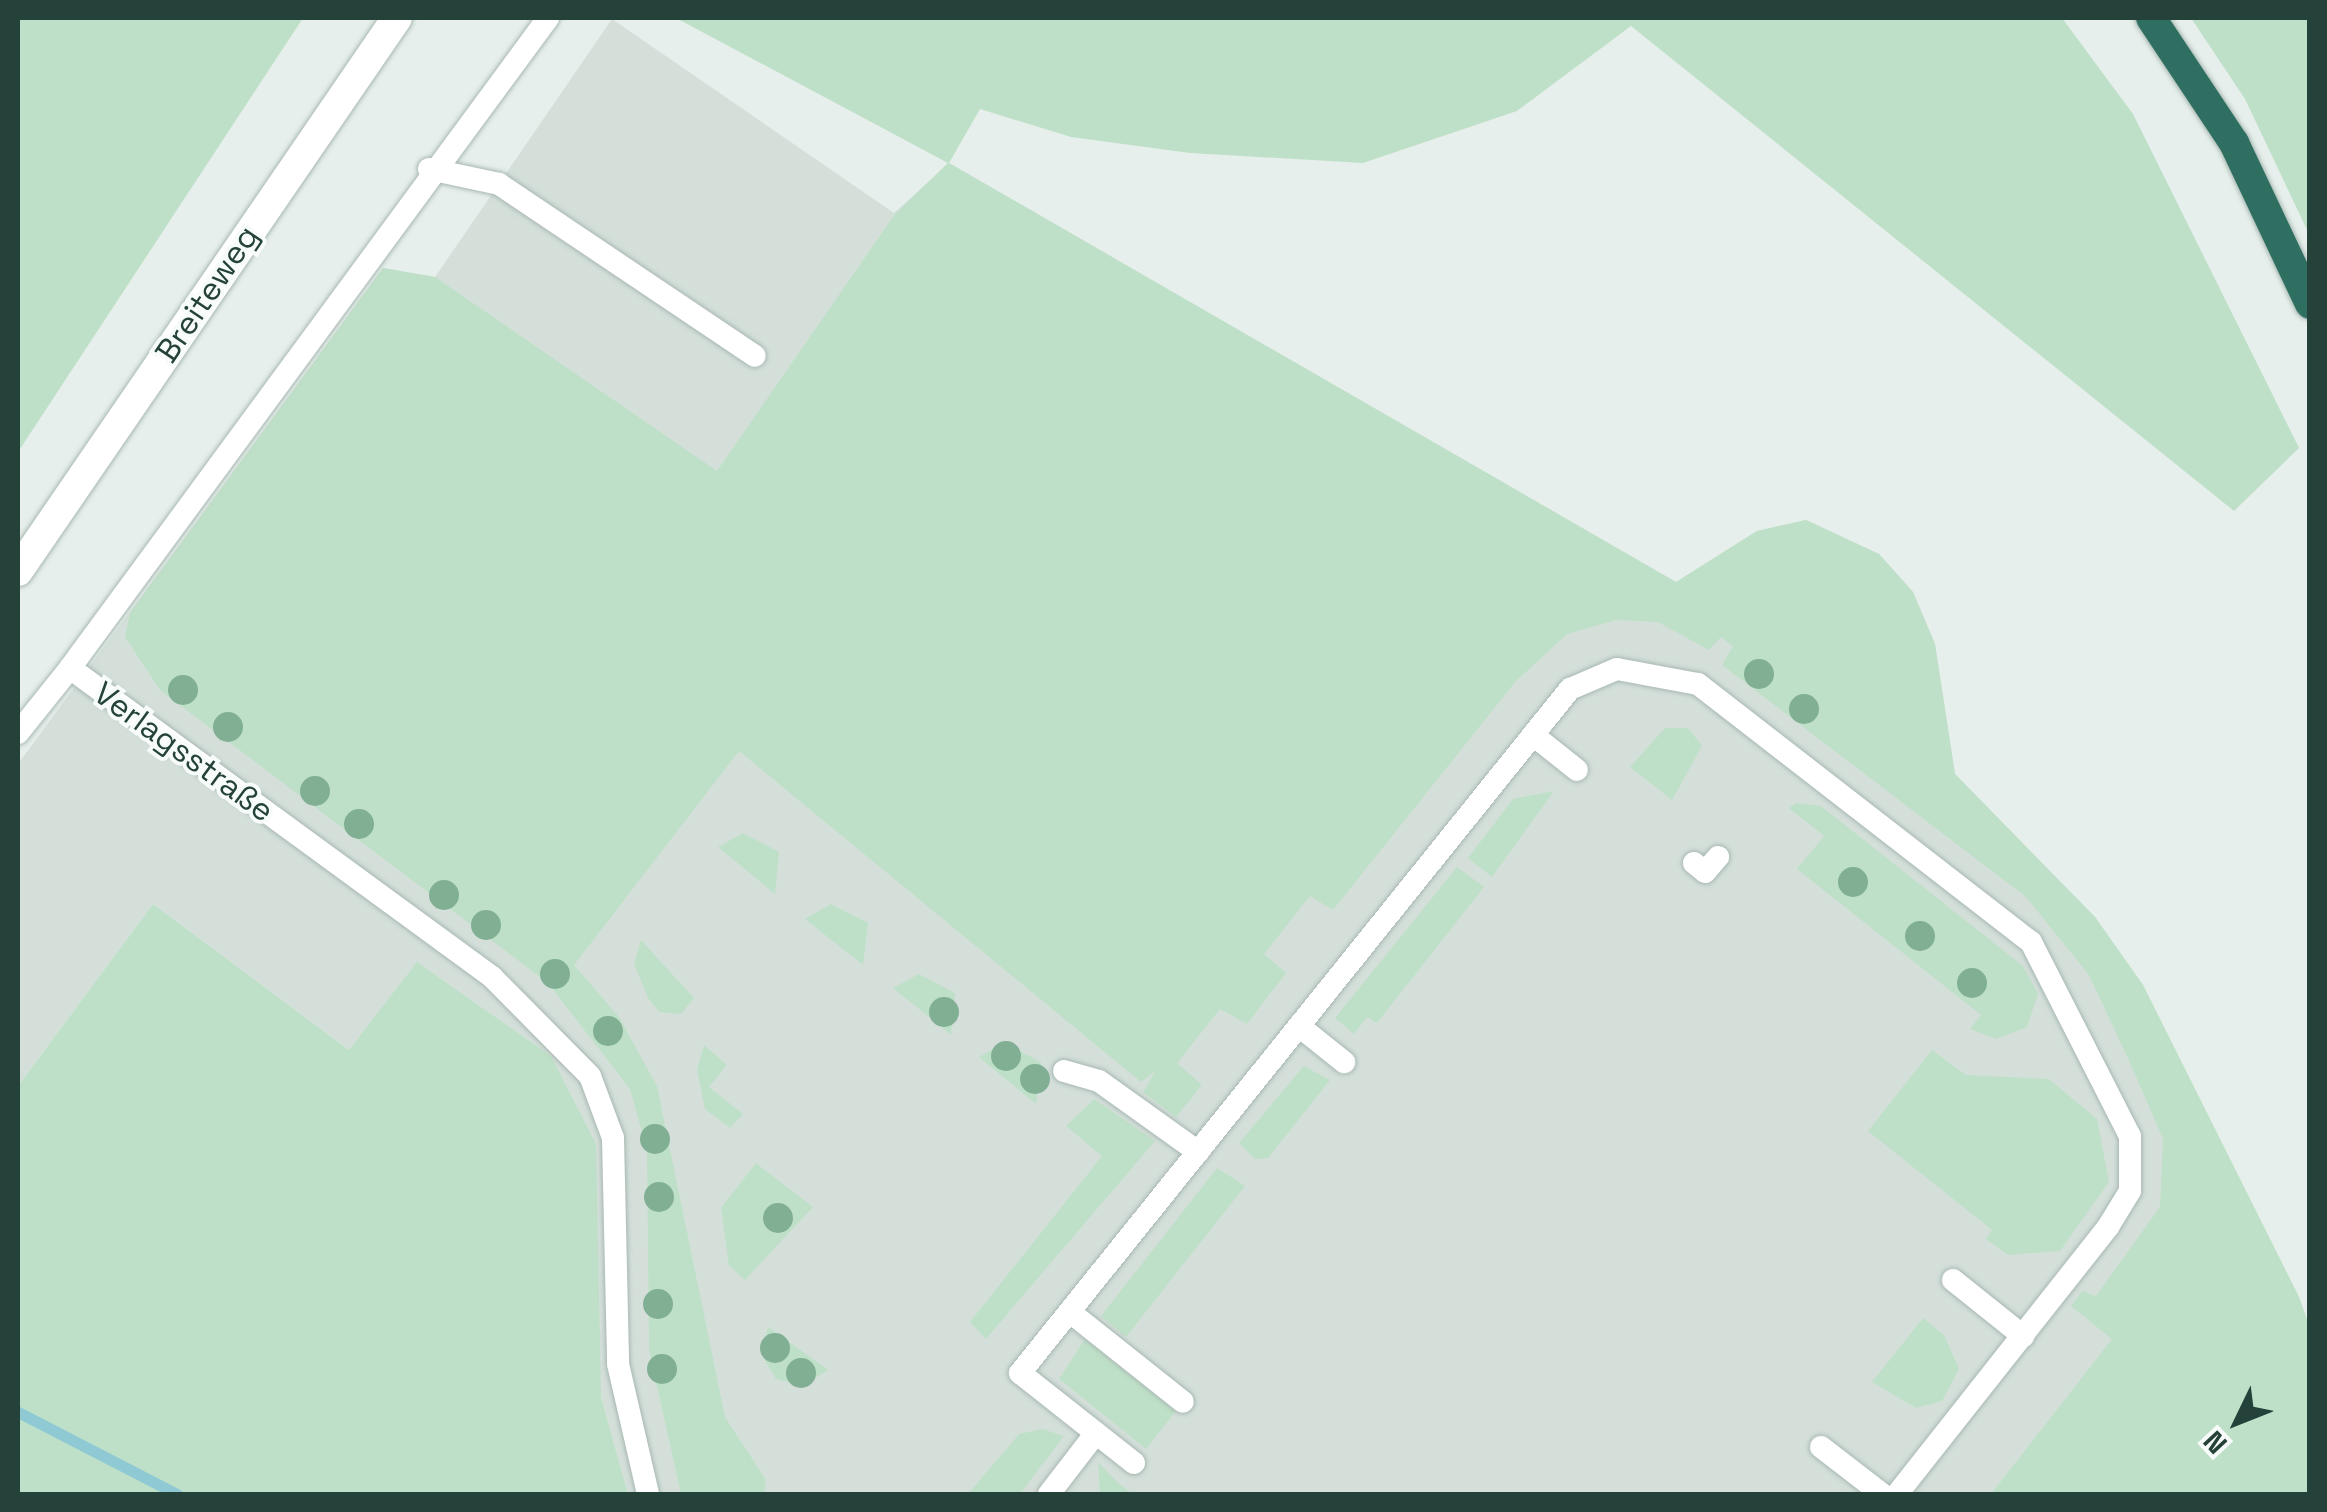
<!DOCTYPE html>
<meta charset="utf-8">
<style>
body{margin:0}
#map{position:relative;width:2327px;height:1512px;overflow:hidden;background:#e6efeb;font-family:"Space Grotesk",sans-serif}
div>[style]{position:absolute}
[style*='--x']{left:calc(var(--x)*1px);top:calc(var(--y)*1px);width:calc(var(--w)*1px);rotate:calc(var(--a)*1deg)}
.built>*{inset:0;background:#d4dfda}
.green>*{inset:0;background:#bfe0c8}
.stream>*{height:11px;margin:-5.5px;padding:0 5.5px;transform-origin:5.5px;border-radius:5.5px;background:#8ec9d4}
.roads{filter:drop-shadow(0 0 2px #a8b8b2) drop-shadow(0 0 2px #a8b8b2)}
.service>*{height:22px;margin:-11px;padding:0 11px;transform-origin:11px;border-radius:11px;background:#fff}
.tertiary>*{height:30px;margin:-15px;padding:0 15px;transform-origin:15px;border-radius:15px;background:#fff}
.motorway>*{height:30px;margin:-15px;padding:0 15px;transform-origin:15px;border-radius:15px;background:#2f6f62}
.trees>*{width:30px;height:30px;margin:-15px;border-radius:50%;background:#80af93}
span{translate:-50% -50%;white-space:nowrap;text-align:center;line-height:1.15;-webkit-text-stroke:8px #f7fbf9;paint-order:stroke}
.street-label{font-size:32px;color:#24423a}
.frame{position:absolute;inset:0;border:20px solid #24423a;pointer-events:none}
.north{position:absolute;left:2187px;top:1372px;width:100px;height:100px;-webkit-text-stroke:8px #f7fbf9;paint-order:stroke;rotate:227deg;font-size:28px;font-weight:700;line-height:40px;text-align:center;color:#24423a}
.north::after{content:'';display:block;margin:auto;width:35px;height:45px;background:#24423a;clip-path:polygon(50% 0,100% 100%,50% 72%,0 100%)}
</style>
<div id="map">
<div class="built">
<div style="clip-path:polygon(612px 19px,894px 213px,949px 163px,1676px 582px,1757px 531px,1806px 520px,1879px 554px,1913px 592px,1935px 644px,1955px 774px,2095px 917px,2143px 985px,2299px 1297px,2310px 1328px,2309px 1494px,628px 1494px,601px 1397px,551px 1056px,418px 963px,349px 1050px,153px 904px,18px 1086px,18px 764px,383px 268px,435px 277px)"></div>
</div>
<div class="green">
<div style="clip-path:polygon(18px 18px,303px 18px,18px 452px)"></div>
<div style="clip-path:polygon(676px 18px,2062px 18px,2133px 114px,2299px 448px,2234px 511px,1631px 26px,1517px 111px,1363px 163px,1190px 153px,1071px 137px,980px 109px,949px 163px,1676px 582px,1757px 531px,1806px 520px,1879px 554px,1913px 592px,1935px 644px,1955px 774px,2095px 917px,2143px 985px,2299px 1297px,2310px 1328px,2309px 1494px,1991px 1494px,2112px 1339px,2071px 1306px,2082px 1291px,2096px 1296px,2160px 1207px,2163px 1139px,2131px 1065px,2089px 975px,2026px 897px,1722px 665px,1733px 646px,1721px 637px,1709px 650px,1658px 622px,1616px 620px,1567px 634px,1516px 681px,1333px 910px,1310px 896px,1264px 954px,1286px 973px,1247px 1024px,1220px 1009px,1177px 1063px,1202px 1085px,1176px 1117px,1143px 1092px,1155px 1071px,1141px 1082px,739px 751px,574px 965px,619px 1017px,657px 1086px,725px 1417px,766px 1480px,764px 1494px,681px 1494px,649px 1350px,647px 1150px,630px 1089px,548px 983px,160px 690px,125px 637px,130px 613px,383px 268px,435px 277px,717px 471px,895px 214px,948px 163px)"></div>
<div style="clip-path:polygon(2191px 18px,2309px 18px,2309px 234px,2245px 99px)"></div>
<div style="clip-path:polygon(1665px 728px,1688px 728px,1702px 746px,1672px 800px,1630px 767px)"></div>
<div style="clip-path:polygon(1554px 791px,1492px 877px,1468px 858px,1513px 799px)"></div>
<div style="clip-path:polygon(1796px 803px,1821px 806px,2023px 966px,2038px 994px,2027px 1027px,1996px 1039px,1970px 1029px,1981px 1015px,1797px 869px,1824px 836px,1789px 808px)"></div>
<div style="clip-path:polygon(743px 833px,779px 852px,775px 894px,718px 847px)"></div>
<div style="clip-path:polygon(1457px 867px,1484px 887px,1377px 1023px,1367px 1017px,1354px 1034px,1335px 1018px)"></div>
<div style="clip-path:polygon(153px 904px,349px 1050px,417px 962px,551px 1056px,596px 1144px,601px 1397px,628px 1494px,18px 1494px,18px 1086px)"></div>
<div style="clip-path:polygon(831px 904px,868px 923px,863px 965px,805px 919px)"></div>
<div style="clip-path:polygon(641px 940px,694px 998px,681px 1014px,659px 1012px,648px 998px,634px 964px)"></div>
<div style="clip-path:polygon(919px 974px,955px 993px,951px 1035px,893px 988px)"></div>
<div style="clip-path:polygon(1004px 1043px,1041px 1062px,1036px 1104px,979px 1057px)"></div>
<div style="clip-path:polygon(704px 1045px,727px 1065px,709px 1087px,743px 1114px,730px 1128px,705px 1109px,697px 1069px)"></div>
<div style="clip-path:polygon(1932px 1050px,1966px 1075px,2049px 1079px,2097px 1119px,2109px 1182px,2060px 1251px,2008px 1255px,1986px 1239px,1992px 1230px,1868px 1131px)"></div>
<div style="clip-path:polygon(1304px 1066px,1330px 1080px,1268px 1158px,1255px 1159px,1239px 1143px)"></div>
<div style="clip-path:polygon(1094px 1099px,1155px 1141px,986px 1339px,970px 1322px,1102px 1156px,1066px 1126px)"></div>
<div style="clip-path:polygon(756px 1163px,813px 1207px,745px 1280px,729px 1266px,721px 1208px)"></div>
<div style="clip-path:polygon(1217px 1168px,1245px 1186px,1126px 1337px,1101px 1316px)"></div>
<div style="clip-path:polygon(1923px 1318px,1944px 1335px,1959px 1369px,1942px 1401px,1916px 1408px,1872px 1382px)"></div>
<div style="clip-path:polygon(768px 1327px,828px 1370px,804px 1385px,776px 1379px,761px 1354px)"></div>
<div style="clip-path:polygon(1085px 1339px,1176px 1411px,1146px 1449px,1059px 1379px)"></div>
<div style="clip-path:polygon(1043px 1429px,1064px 1436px,1020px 1494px,968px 1494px,1019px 1434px)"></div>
<div style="clip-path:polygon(1098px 1462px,1118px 1483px,1133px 1494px,1100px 1494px)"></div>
</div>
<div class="stream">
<div style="--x:18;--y:1412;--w:179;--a:27.3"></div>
</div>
<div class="roads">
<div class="service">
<div style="--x:548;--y:18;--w:807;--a:126.33"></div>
<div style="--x:70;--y:668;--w:523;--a:36.21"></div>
<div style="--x:492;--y:977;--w:139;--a:45.3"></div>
<div style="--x:590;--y:1076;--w:66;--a:69.6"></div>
<div style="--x:613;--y:1138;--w:226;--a:88.7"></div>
<div style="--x:618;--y:1364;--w:133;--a:77"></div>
<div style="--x:429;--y:169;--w:72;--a:12.1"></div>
<div style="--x:499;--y:184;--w:308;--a:33.9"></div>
<div style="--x:18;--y:733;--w:83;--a:-51.3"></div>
<div style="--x:1533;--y:735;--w:56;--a:38.5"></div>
<div style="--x:1694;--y:863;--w:14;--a:39"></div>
<div style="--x:1705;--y:872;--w:20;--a:-49"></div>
<div style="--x:1299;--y:1026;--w:58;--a:38.7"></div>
<div style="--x:1064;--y:1071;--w:36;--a:16"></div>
<div style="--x:1099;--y:1081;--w:122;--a:35.6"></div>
<div style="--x:1953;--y:1280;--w:90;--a:38.7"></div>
<div style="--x:1070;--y:1312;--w:144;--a:38.5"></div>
<div style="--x:1821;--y:1447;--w:77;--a:37.6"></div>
<div style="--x:1134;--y:1463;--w:145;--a:-141.7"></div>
<div style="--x:1020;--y:1373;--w:878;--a:-51.2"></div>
<div style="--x:1570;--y:689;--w:51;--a:-23.1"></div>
<div style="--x:1617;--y:669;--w:82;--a:10.5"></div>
<div style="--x:1698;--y:684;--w:421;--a:37.8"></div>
<div style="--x:2031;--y:942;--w:218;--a:63"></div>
<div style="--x:2130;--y:1136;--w:55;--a:90"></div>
<div style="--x:2130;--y:1191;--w:42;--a:121.4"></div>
<div style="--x:2108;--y:1227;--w:340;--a:128.3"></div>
<div style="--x:1049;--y:1494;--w:77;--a:-52.4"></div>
</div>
<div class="tertiary">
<div style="--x:18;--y:571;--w:670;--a:-55.58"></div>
</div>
<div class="motorway">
<div style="--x:2151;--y:18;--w:150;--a:56.4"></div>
<div style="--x:2234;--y:143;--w:178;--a:64.7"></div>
</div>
</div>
<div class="trees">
<div style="left:1759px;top:674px"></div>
<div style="left:183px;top:690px"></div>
<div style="left:1804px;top:709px"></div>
<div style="left:228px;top:727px"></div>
<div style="left:315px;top:791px"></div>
<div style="left:359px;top:824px"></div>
<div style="left:1853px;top:882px"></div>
<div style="left:444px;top:895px"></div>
<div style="left:486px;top:925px"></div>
<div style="left:1920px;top:936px"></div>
<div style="left:555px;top:974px"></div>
<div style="left:1972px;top:983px"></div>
<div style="left:944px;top:1012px"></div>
<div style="left:608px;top:1031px"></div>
<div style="left:1006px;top:1056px"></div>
<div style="left:1035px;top:1079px"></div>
<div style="left:655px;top:1139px"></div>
<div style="left:659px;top:1197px"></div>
<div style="left:778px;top:1218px"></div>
<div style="left:658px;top:1304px"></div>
<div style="left:775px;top:1348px"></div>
<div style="left:662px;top:1369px"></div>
<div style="left:801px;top:1373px"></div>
</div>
<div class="street-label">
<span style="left:207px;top:294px;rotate:-56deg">Breiteweg</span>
<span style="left:184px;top:752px;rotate:36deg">Verlagsstraße</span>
</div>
<div class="frame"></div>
<div class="north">N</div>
</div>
